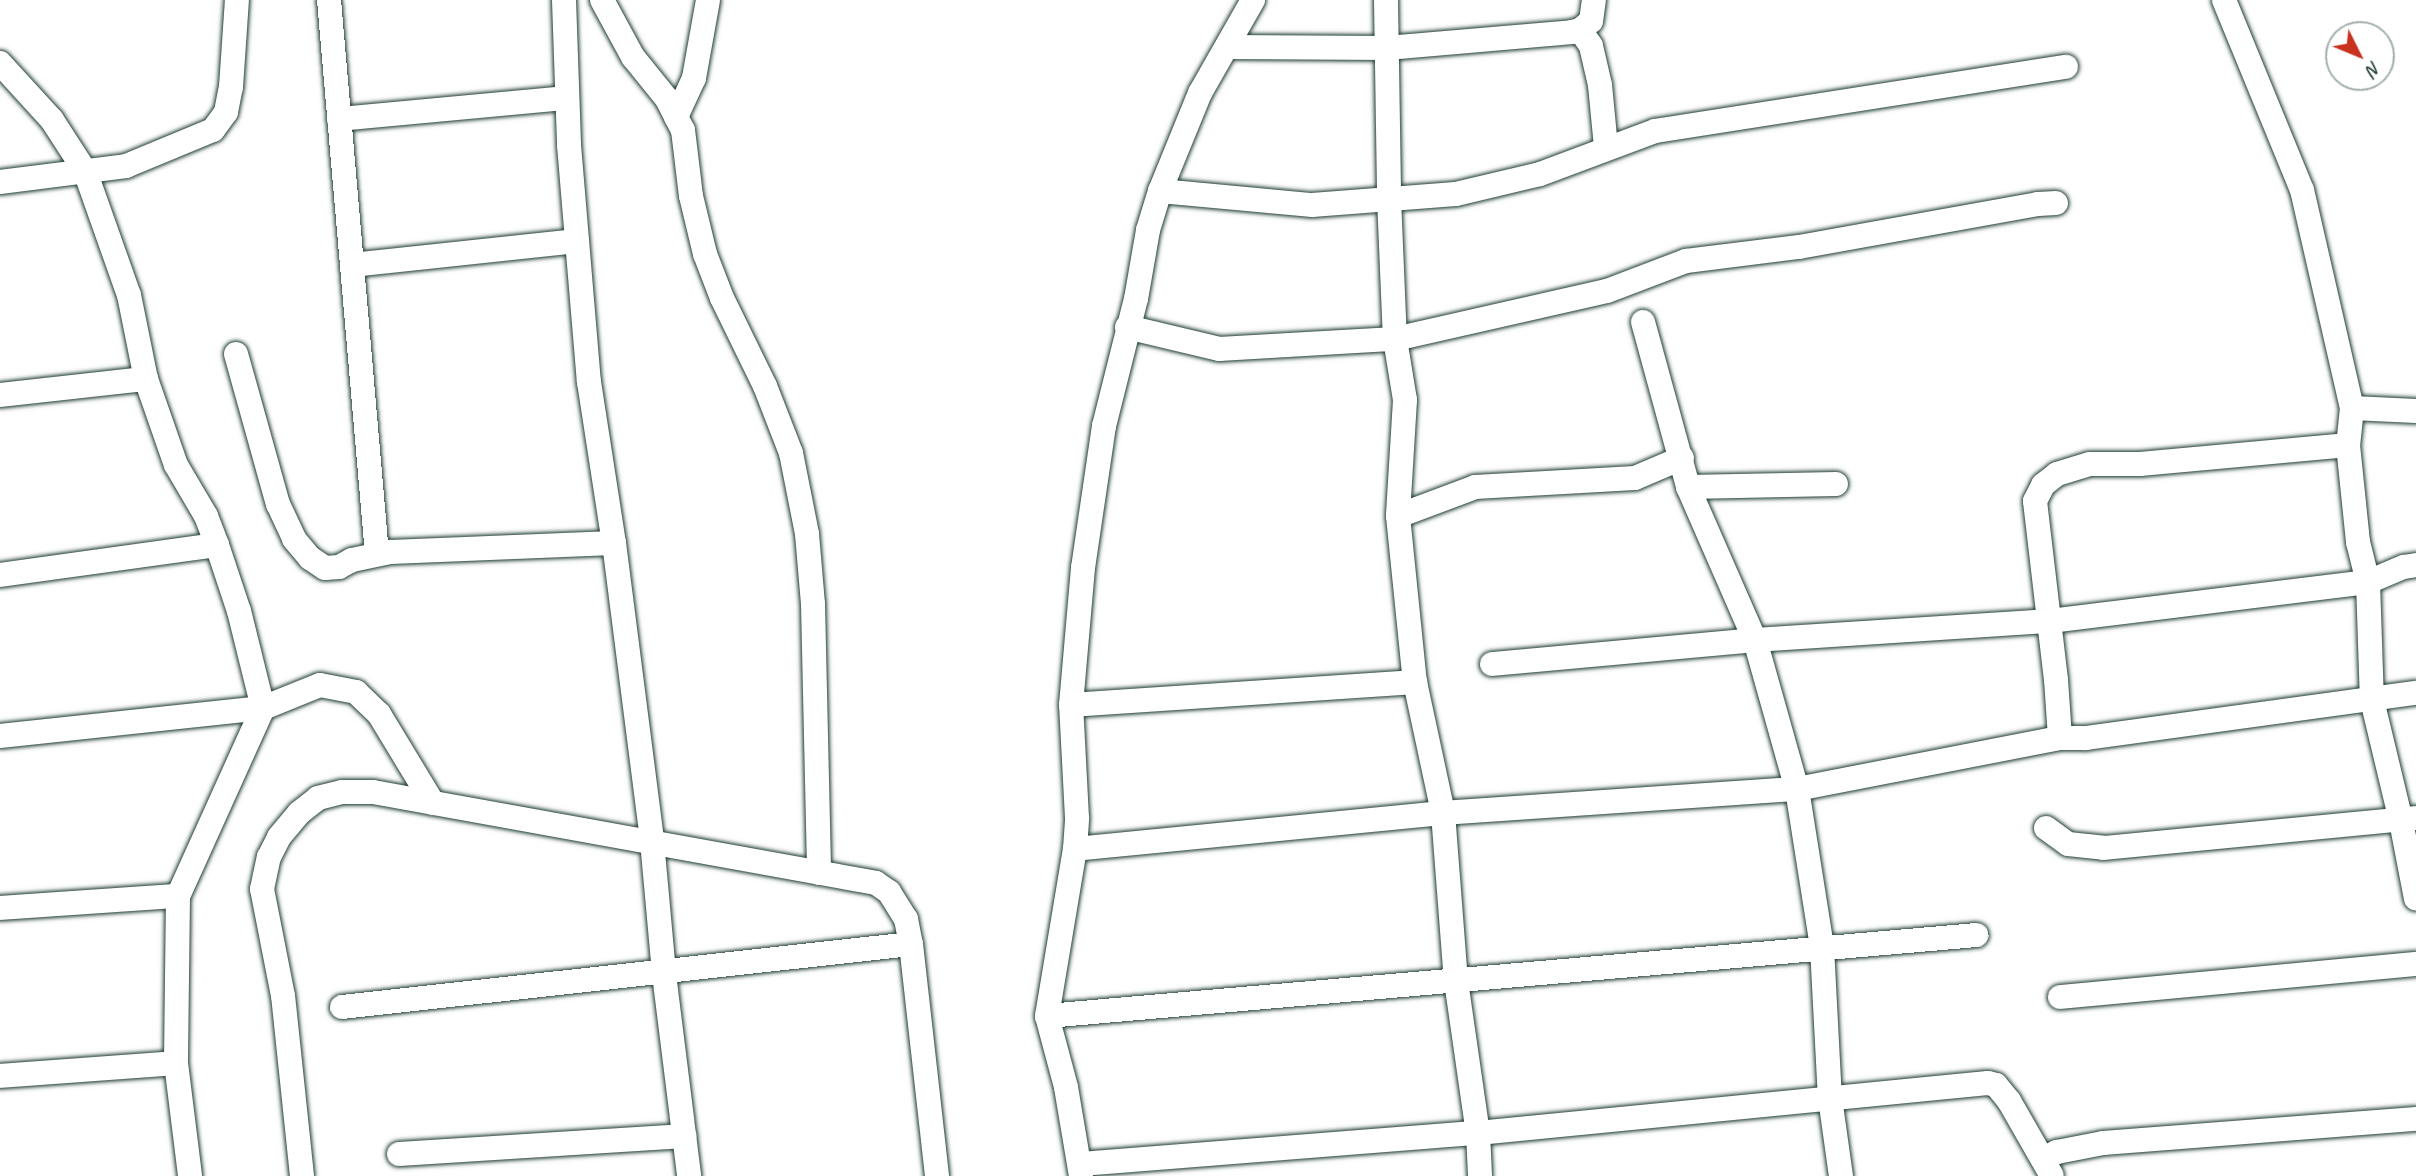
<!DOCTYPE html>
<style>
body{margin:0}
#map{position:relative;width:2416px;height:1176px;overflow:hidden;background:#fff;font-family:Caveat,sans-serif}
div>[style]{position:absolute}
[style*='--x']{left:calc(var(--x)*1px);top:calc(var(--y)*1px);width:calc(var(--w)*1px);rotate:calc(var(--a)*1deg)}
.roads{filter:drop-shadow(0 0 2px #1f3d34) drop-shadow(0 0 2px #1f3d34)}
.minor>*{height:24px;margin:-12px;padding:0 12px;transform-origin:12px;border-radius:12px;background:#fff}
span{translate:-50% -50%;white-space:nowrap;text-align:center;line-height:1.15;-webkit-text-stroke:5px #fff;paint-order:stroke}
.north{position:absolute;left:2325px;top:21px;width:70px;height:70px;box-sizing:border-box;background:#fff;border:2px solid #a5b1ae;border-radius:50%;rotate:133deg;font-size:19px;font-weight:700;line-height:28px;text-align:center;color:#1f3d34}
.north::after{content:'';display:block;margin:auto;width:24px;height:32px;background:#c8321e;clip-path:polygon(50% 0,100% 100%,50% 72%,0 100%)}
</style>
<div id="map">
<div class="roads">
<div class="minor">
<div style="--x:329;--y:0;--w:556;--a:85.05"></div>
<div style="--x:564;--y:0;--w:145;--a:88"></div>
<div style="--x:569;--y:145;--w:238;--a:85.2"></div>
<div style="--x:589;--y:382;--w:163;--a:81.2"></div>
<div style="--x:614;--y:543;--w:300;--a:82.7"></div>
<div style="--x:652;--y:841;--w:134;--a:84.8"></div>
<div style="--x:664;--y:974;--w:204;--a:82.9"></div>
<div style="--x:602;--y:0;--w:65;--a:61.5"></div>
<div style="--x:633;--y:57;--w:54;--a:51"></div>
<div style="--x:667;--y:99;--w:35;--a:63"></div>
<div style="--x:683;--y:130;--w:66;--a:83.1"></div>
<div style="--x:691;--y:196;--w:60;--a:76.4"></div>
<div style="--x:705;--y:254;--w:47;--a:68.9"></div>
<div style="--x:722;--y:298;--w:98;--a:64"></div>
<div style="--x:765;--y:386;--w:72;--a:68.8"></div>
<div style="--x:791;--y:453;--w:83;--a:78.8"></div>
<div style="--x:807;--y:534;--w:70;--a:85.1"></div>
<div style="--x:813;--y:604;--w:269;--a:88.7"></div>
<div style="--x:1386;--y:0;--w:198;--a:89.1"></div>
<div style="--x:1389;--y:198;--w:141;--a:87.6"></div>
<div style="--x:1395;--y:339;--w:62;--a:80.7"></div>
<div style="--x:1405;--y:400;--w:116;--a:93.5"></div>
<div style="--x:1398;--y:516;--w:167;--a:84.2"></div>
<div style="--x:1415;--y:682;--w:134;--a:77.9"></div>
<div style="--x:1443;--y:813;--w:169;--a:85.6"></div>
<div style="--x:1456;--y:981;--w:154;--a:81.8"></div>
<div style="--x:1478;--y:1133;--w:43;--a:87.3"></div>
<div style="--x:2224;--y:0;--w:205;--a:67.7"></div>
<div style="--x:2302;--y:190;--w:224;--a:77.1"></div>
<div style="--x:1580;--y:30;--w:19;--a:55"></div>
<div style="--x:1591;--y:46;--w:40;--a:77"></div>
<div style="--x:1600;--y:85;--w:62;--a:84.5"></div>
<div style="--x:1227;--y:47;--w:160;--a:0.4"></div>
<div style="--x:1387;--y:48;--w:186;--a:-4.9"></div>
<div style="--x:1572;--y:32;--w:8;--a:-14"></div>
<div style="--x:1580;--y:30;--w:14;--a:-39"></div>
<div style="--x:1591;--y:21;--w:21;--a:-82"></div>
<div style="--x:0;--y:63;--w:77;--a:47.6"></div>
<div style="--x:52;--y:120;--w:61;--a:57.1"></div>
<div style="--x:85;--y:171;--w:132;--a:70.5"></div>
<div style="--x:129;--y:295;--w:86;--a:78.6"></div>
<div style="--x:146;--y:379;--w:91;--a:70.8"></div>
<div style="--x:176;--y:465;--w:59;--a:59.5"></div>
<div style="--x:206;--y:516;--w:31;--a:69"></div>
<div style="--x:217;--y:545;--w:70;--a:71.6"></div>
<div style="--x:239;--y:611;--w:100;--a:76.1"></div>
<div style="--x:263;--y:708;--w:206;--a:114.3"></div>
<div style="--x:178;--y:896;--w:167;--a:90.7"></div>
<div style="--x:176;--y:1063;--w:114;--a:82.9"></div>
<div style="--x:676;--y:117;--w:43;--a:-65.2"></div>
<div style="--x:694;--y:78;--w:79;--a:-79.8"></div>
<div style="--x:339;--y:119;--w:228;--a:-5.3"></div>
<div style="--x:0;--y:182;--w:127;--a:-7.2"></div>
<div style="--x:126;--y:166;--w:94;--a:-22.5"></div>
<div style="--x:213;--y:130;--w:22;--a:-54"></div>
<div style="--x:226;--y:112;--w:25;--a:-79"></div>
<div style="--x:231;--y:87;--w:87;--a:-86.1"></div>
<div style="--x:1160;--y:191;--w:153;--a:5.3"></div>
<div style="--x:1312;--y:205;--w:144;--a:-4.4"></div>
<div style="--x:1456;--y:194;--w:86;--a:-13.4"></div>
<div style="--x:1540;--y:174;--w:123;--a:-20.5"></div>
<div style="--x:1655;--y:131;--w:416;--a:-8.9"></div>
<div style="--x:352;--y:265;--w:226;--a:-6.1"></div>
<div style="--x:1643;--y:322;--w:171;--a:74.7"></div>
<div style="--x:1688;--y:487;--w:167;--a:66.4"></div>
<div style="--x:1755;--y:640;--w:155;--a:74.3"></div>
<div style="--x:1797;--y:789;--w:160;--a:81"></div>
<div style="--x:1822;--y:947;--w:151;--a:87"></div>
<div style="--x:1830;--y:1098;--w:79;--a:82"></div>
<div style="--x:1127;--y:327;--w:95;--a:13.4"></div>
<div style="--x:1219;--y:349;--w:176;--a:-3.3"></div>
<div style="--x:1395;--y:339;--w:217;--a:-12.8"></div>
<div style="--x:1607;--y:291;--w:85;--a:-20.8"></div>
<div style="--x:1686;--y:261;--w:114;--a:-7.1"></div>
<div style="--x:1799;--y:247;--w:243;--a:-10.2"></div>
<div style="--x:2038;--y:204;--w:18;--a:-3"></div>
<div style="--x:236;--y:354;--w:156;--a:74.4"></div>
<div style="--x:278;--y:504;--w:38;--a:65"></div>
<div style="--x:294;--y:539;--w:25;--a:50"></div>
<div style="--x:310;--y:558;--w:18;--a:34"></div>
<div style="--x:325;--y:568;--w:14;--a:-4"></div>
<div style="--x:339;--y:567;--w:15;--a:-28"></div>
<div style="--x:352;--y:560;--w:39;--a:-12"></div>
<div style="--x:390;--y:552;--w:224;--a:-2.3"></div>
<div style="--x:0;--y:395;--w:147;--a:-6.3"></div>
<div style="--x:2416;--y:411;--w:64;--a:-177.3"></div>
<div style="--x:2352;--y:408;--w:37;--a:96"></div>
<div style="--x:2348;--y:445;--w:98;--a:84.1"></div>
<div style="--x:2358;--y:542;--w:41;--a:76"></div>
<div style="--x:2368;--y:582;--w:118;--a:88.1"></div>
<div style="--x:2372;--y:700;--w:124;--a:76.5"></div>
<div style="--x:2401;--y:821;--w:79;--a:79.1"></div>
<div style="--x:1688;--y:487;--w:148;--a:-1.2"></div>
<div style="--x:1398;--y:516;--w:82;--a:-20.6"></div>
<div style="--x:1475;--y:487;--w:160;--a:-3.2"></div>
<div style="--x:1635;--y:478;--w:51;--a:-23.1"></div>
<div style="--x:0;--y:575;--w:219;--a:-7.9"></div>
<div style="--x:1492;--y:664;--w:264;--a:-5.2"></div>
<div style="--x:1755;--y:640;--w:296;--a:-3.7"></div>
<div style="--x:2050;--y:621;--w:320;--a:-7"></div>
<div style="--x:2368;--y:582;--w:39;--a:-23"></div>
<div style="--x:2404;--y:567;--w:12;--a:-9"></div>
<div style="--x:1071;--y:705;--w:345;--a:-3.8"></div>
<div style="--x:0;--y:736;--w:264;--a:-6.1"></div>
<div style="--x:263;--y:708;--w:61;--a:-22"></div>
<div style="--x:320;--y:685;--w:37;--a:11"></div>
<div style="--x:356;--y:692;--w:32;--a:44"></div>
<div style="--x:379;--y:714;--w:104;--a:58.8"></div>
<div style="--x:2060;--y:738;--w:58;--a:-93.9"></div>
<div style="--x:2056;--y:680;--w:180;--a:-96.7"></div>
<div style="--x:2035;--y:501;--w:18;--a:-63"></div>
<div style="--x:2043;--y:485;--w:18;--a:-38"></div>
<div style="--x:2057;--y:474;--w:34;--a:-17"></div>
<div style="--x:2090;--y:464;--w:50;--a:0"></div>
<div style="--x:2140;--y:464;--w:209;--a:-5.2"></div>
<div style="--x:2046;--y:828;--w:27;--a:36"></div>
<div style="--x:2068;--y:844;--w:36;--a:6"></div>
<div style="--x:2104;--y:848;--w:313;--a:-5.5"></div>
<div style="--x:1075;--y:849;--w:370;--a:-5.6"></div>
<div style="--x:1443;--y:813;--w:355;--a:-3.9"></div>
<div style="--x:1797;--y:789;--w:268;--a:-11"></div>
<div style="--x:2060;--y:738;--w:26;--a:0"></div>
<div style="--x:2086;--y:738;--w:333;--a:-7.8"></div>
<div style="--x:0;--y:908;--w:178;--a:-3.9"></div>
<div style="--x:2060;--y:997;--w:358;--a:-5.3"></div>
<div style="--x:342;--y:1007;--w:572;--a:-6.32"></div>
<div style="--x:1047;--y:1016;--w:933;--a:-4.98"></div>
<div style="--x:0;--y:1076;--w:176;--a:-4.2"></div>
<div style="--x:399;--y:1154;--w:286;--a:-3.6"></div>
<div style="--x:2043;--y:1159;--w:16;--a:-27"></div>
<div style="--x:2057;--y:1152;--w:47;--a:-11.1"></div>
<div style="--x:2103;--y:1143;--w:314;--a:-4.4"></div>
<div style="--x:1080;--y:1164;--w:399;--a:-4.5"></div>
<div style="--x:1478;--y:1133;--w:512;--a:-5.6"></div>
<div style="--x:1988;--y:1083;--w:8;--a:14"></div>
<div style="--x:1996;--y:1085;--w:21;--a:51"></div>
<div style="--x:2009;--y:1101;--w:86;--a:60.2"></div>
<div style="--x:302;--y:1176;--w:181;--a:-96"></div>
<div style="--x:283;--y:996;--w:109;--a:-101.1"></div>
<div style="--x:262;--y:889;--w:33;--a:-78"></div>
<div style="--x:269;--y:857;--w:22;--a:-63"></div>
<div style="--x:279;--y:837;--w:31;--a:-50"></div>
<div style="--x:299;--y:813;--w:24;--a:-38"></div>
<div style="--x:318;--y:798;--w:25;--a:-14"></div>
<div style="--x:342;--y:792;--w:31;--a:0"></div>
<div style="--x:373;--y:792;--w:511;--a:10.25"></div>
<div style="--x:876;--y:883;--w:16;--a:35"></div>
<div style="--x:889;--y:892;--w:32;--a:58"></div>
<div style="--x:906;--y:919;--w:25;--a:79"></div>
<div style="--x:911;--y:944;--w:233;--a:83.6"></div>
<div style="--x:1081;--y:1176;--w:90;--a:-99.6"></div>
<div style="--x:1066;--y:1087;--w:73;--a:-105"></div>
<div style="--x:1047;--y:1016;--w:169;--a:-80.5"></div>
<div style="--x:1075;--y:849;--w:31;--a:-86"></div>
<div style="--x:1077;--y:818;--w:113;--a:-93"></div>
<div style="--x:1071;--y:705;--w:138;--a:-85"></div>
<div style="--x:1083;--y:568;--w:144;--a:-81.6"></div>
<div style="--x:1104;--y:426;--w:131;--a:-75.9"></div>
<div style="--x:1136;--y:299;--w:70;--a:-80.1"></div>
<div style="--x:1148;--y:230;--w:41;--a:-72.9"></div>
<div style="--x:1160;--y:191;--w:106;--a:-67.8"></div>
<div style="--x:1200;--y:93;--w:107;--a:-60.3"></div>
</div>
</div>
<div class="north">N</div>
</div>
